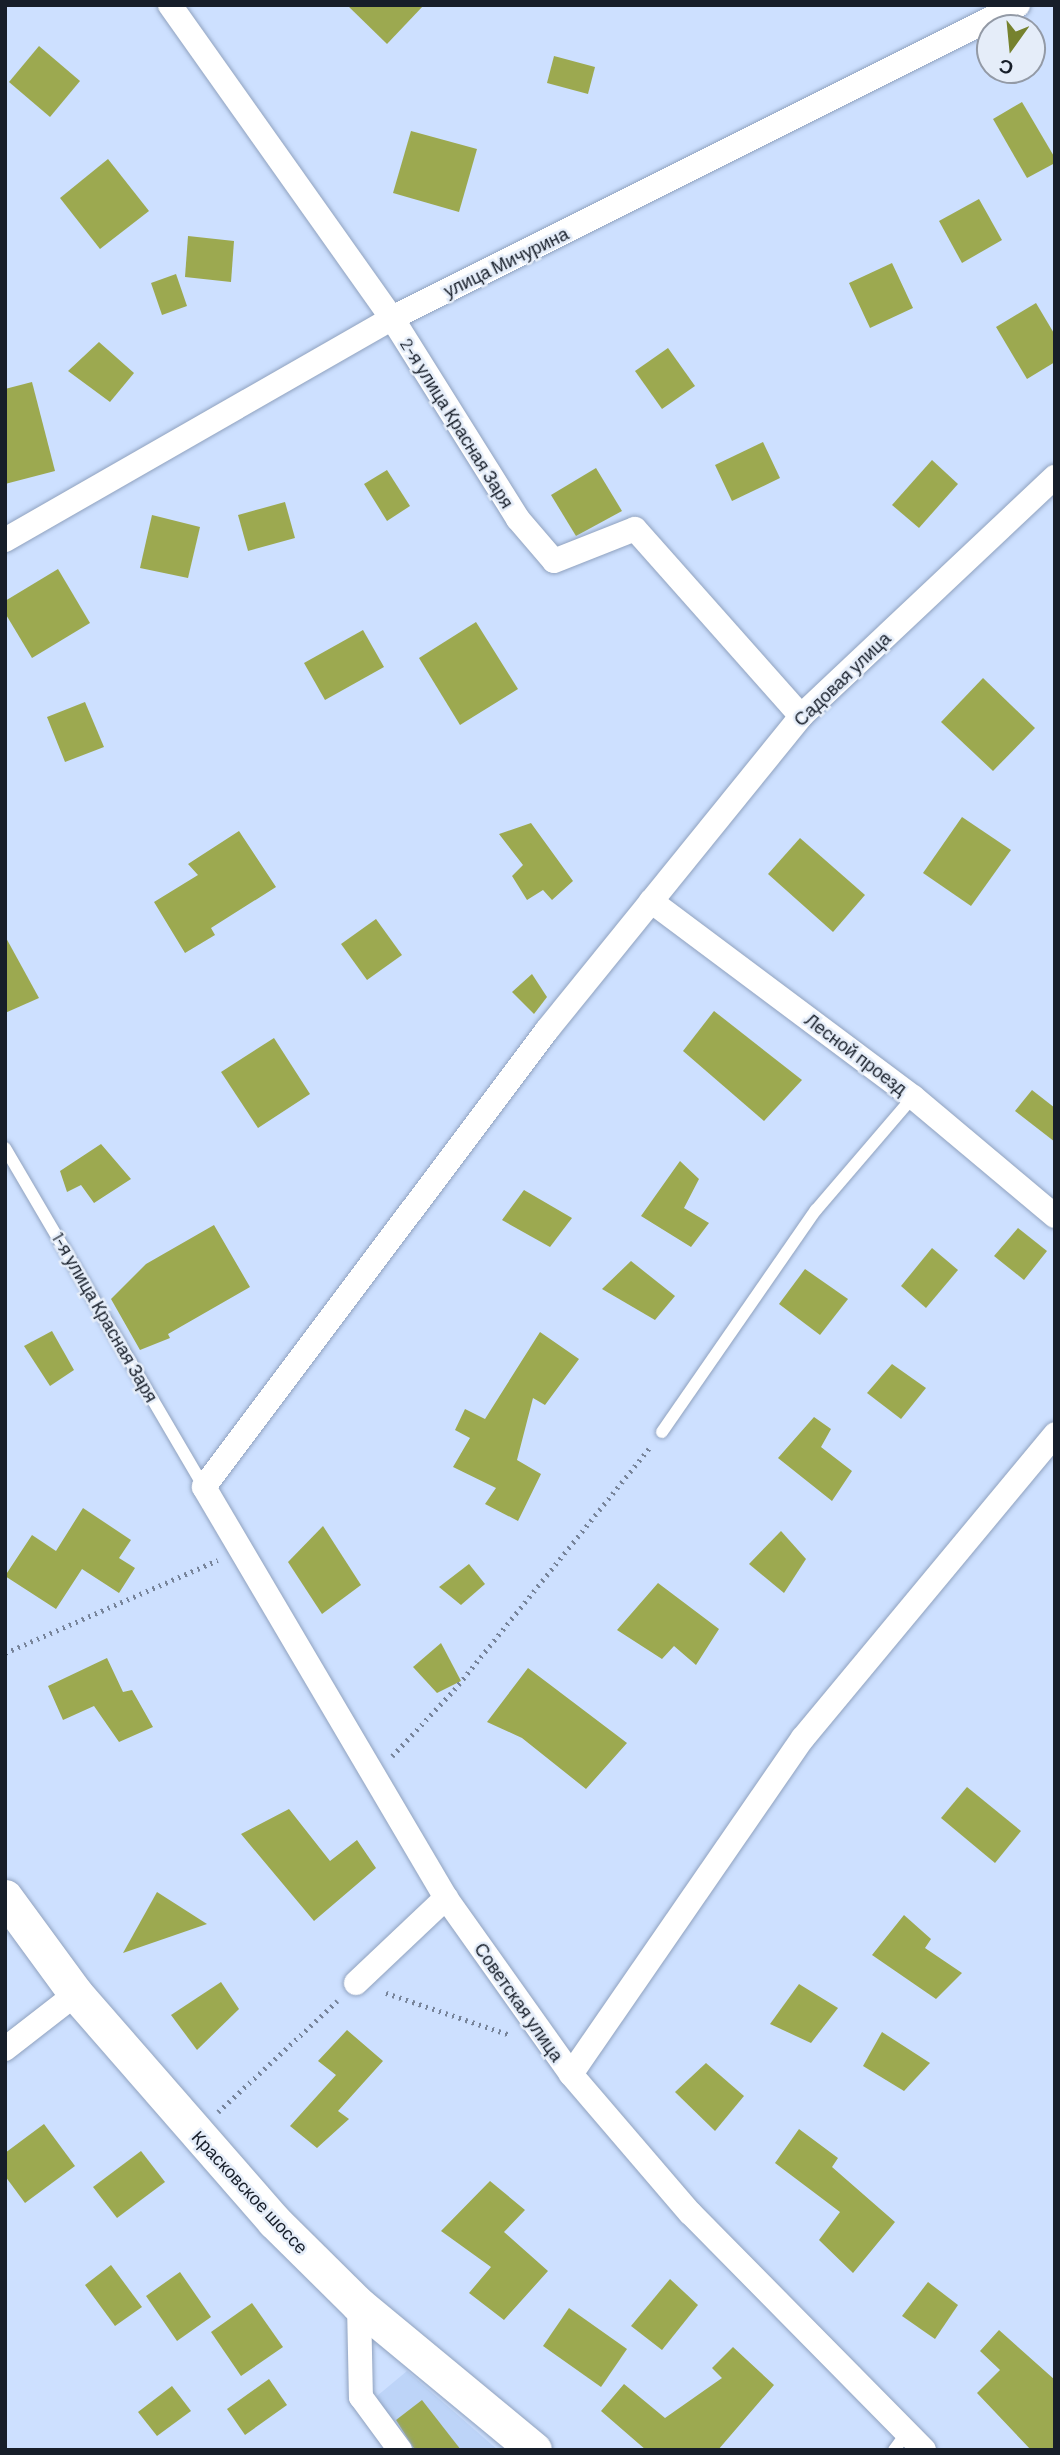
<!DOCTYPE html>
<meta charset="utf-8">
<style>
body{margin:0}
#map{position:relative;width:1060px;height:2455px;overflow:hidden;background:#cde0ff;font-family:Barlow,sans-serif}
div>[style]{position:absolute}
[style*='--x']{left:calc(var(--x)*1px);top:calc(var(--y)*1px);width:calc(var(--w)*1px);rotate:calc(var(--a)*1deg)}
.built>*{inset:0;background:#bdd4f8}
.building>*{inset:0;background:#9ca950}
.path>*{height:4.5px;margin-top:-2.25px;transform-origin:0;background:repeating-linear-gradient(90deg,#77849a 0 2px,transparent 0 7px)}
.roads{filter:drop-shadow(0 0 2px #90a2bf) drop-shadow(0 0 2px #90a2bf)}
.lane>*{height:12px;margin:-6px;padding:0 6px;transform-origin:6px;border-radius:6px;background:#fff}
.street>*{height:24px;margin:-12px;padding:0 12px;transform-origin:12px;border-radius:12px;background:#fff}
.secondary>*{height:35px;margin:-17.5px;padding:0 17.5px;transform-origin:17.5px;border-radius:17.5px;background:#fff}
span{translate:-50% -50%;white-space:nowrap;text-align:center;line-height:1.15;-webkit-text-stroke:5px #e5edf9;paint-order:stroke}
.street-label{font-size:18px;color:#171e29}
.frame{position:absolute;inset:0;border:7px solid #171e29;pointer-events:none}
.north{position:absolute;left:976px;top:14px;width:70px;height:70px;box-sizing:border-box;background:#e5edf9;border:2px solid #939aa6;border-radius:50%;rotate:195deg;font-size:19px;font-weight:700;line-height:28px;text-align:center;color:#171e29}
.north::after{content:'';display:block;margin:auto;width:24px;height:32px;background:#76822e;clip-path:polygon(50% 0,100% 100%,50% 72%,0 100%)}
</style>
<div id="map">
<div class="built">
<div style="clip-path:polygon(407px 2371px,498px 2450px,404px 2450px,379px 2417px,377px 2396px)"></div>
</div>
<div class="building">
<div style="clip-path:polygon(347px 5px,424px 5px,387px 44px)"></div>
<div style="clip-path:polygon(39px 46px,80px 81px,50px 117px,9px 82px)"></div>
<div style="clip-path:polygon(554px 56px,595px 67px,588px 94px,547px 83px)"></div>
<div style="clip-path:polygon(1022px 102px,1055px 158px,1055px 163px,1027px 178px,993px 119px)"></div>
<div style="clip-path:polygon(411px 131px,477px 149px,459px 212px,393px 193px)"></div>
<div style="clip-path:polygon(108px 159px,149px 211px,100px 249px,60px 198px)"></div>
<div style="clip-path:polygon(979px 199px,1002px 240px,962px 263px,939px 221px)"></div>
<div style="clip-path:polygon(188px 236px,234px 241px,231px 282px,185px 277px)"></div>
<div style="clip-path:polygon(892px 263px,913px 308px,870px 328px,849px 283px)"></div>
<div style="clip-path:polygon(176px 274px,187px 306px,162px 315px,151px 283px)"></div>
<div style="clip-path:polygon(1036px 303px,1055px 335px,1055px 362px,1027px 379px,996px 327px)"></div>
<div style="clip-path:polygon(99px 342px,134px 373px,110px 402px,68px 371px)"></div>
<div style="clip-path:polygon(668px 348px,695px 386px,662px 409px,635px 371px)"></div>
<div style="clip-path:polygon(32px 382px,55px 471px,5px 484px,5px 389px)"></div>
<div style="clip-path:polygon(763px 442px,780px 478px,732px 501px,715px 465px)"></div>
<div style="clip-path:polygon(932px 460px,958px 484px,919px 528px,892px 505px)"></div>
<div style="clip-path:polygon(596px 468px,622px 511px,576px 536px,551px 495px)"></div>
<div style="clip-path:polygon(387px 470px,410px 506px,387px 521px,364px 484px)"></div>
<div style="clip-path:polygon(285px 502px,295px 538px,248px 551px,238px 515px)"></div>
<div style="clip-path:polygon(152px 515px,200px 527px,188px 578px,140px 568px)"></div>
<div style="clip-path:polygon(58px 569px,90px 623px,32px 658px,5px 613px,5px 601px)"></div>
<div style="clip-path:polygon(476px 622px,518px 689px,460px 725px,419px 658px)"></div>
<div style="clip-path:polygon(363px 630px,384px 667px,325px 700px,304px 663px)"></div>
<div style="clip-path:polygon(983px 678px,1035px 728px,993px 771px,941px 722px)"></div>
<div style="clip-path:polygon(85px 702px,104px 747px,65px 762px,47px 717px)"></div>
<div style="clip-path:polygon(962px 817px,1011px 850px,971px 906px,923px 873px)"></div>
<div style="clip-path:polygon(531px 823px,573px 881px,552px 900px,543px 890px,527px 900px,512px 876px,523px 865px,499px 834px)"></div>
<div style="clip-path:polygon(239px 831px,276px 887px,211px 928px,215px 935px,185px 953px,154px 902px,198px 875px,188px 864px)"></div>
<div style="clip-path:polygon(800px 838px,865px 895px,833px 932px,768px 874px)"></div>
<div style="clip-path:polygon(376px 919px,402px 955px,367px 980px,341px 944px)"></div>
<div style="clip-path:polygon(5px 936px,39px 998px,5px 1013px)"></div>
<div style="clip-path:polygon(532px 974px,547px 997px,534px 1014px,512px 992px)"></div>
<div style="clip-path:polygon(714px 1011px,802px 1080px,764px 1121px,683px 1051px)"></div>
<div style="clip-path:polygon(274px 1038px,310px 1094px,258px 1128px,221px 1072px)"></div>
<div style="clip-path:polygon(1032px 1090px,1055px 1108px,1055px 1142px,1015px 1111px)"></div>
<div style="clip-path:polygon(101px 1144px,131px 1179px,94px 1203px,81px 1185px,67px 1192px,60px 1171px)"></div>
<div style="clip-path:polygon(680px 1161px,699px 1179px,684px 1208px,709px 1223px,691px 1247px,641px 1216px)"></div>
<div style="clip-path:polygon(524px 1190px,572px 1218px,550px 1247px,502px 1220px)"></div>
<div style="clip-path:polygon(214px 1225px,250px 1287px,168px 1334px,170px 1338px,140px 1350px,111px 1299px,146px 1264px)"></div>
<div style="clip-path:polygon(1018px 1228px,1047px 1251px,1024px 1280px,994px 1256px)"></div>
<div style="clip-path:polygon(932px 1248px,958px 1270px,926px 1308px,901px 1286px)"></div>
<div style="clip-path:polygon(631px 1261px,675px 1296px,655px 1320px,602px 1289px)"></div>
<div style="clip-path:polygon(805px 1269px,848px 1299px,820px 1335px,779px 1304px)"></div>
<div style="clip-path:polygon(52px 1331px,74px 1370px,50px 1386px,24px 1346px)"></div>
<div style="clip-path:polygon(540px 1332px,579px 1359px,545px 1405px,533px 1398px,517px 1460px,541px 1474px,518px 1521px,485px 1504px,496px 1488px,453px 1467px,470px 1438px,455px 1430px,465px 1409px,485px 1419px)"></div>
<div style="clip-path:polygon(892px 1364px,926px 1388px,901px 1419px,867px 1393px)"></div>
<div style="clip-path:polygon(814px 1417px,831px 1429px,821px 1447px,852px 1471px,832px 1501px,778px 1458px)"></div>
<div style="clip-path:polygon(83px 1508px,131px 1540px,119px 1558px,135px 1568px,119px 1593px,82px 1569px,56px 1609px,5px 1576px,32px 1535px,56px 1551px)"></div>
<div style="clip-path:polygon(323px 1526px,361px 1585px,322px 1614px,288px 1562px)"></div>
<div style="clip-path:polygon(781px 1531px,806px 1559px,784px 1593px,749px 1564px)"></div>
<div style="clip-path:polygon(469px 1564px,485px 1584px,461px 1605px,439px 1587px)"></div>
<div style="clip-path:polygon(658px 1583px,719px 1629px,696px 1665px,674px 1646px,662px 1659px,617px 1630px)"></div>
<div style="clip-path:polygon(441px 1643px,461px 1681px,437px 1693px,413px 1667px)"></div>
<div style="clip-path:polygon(107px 1658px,123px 1692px,132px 1690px,153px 1727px,119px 1742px,94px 1706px,63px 1720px,48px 1686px)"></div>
<div style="clip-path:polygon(528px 1668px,627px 1743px,586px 1789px,522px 1738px,487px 1722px)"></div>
<div style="clip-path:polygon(967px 1787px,1021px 1831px,995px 1863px,941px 1818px)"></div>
<div style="clip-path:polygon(289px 1809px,330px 1861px,357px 1840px,376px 1868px,314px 1921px,241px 1834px)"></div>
<div style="clip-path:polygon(157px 1892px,207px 1924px,123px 1953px)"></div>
<div style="clip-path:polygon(904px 1915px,931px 1939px,925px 1948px,962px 1973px,936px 1999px,872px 1955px)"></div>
<div style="clip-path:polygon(221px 1982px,239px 2009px,197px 2050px,171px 2015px)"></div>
<div style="clip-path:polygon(799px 1984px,838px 2008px,811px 2043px,770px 2024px)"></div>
<div style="clip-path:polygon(347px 2030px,383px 2061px,338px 2111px,349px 2119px,317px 2148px,290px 2126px,336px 2075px,318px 2061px)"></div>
<div style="clip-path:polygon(882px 2032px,930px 2063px,904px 2091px,863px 2066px)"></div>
<div style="clip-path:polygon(706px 2063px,744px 2096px,715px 2131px,675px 2092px)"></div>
<div style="clip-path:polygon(44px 2124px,75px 2166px,25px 2203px,5px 2176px,5px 2153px)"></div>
<div style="clip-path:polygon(799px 2129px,838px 2158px,832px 2167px,895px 2222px,853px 2273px,819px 2240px,840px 2212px,775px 2163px)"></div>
<div style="clip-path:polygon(141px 2151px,165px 2182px,117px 2218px,93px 2187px)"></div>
<div style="clip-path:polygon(490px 2181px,525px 2210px,504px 2232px,548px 2271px,504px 2320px,469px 2293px,491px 2267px,441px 2231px)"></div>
<div style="clip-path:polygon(111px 2265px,142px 2307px,115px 2326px,85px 2285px)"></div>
<div style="clip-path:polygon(180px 2272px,211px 2317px,177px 2341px,146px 2296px)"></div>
<div style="clip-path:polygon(670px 2279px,698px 2305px,662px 2350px,631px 2326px)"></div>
<div style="clip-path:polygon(928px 2282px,958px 2305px,935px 2339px,902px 2316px)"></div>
<div style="clip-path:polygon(252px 2303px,283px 2347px,241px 2376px,211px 2332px)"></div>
<div style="clip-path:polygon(569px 2308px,627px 2349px,601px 2387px,543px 2346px)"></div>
<div style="clip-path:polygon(999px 2330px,1055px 2380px,1055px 2450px,1031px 2450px,977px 2393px,1000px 2370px,980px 2351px)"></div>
<div style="clip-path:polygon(733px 2347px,774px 2385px,718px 2450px,646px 2450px,601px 2411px,624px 2384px,665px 2418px,722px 2378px,712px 2368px)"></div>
<div style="clip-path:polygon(269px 2379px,287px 2405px,245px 2435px,227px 2409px)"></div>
<div style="clip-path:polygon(172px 2386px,191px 2411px,157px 2436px,138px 2412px)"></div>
<div style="clip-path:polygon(422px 2400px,461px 2450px,415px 2450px,396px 2420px)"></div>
</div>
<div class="path">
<div style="--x:5;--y:1653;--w:232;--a:-23.6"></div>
<div style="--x:392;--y:1756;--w:91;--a:-46.8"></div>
<div style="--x:454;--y:1690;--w:314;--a:-51.1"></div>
<div style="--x:386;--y:1993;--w:131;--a:18.7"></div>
<div style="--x:218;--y:2112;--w:163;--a:-43"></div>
</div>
<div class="roads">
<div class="lane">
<div style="--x:5;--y:1148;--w:393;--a:59.6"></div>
<div style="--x:662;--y:1432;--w:270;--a:-55.3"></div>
<div style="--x:816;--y:1210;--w:149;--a:-49.4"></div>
<div style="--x:894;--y:2450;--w:21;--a:-53"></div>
</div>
<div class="street">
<div style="--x:170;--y:5;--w:384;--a:54.7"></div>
<div style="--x:392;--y:318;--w:237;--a:57.9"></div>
<div style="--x:518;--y:519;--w:55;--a:49.4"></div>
<div style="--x:554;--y:561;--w:87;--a:-21.6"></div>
<div style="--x:635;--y:529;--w:250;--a:48.4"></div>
<div style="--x:5;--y:540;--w:446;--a:-29.8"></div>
<div style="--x:392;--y:318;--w:700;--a:-26.57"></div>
<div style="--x:651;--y:901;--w:327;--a:36.8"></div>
<div style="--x:913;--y:1097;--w:185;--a:40"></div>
<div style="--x:356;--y:1983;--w:124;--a:-43.4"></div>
<div style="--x:5;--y:2049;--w:90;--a:-37.8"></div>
<div style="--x:571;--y:2074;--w:408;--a:-55.4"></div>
<div style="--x:803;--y:1738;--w:395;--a:-50.3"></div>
<div style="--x:359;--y:2305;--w:92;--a:88.8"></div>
<div style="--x:361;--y:2397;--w:66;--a:53.7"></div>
<div style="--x:924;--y:2450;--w:333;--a:-134.6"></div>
<div style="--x:690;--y:2213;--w:183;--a:-130.6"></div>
<div style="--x:571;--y:2074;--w:216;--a:-125.4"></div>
<div style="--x:446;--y:1898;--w:477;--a:-120.5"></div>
<div style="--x:204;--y:1487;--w:571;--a:-53.11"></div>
<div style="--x:547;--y:1030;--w:404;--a:-51"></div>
<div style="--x:801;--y:716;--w:349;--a:-43.3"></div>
</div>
<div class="secondary">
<div style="--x:5;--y:1897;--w:120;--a:53.8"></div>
<div style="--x:76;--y:1994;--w:301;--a:48.9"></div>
<div style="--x:274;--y:2221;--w:120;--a:44.7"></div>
<div style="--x:359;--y:2305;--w:227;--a:39.6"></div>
</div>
</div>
<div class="street-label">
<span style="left:506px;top:262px;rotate:-26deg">улица Мичурина</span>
<span style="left:457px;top:423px;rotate:58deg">2-я улица Красная Заря</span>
<span style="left:842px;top:679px;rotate:-44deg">Садовая улица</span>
<span style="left:856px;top:1054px;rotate:37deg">Лесной проезд</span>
<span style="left:105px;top:1317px;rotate:60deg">1-я улица Красная Заря</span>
<span style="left:519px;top:2002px;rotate:55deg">Советская улица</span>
<span style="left:250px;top:2192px;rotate:47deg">Красковское шоссе</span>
</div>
<div class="frame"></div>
<div class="north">С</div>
</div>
